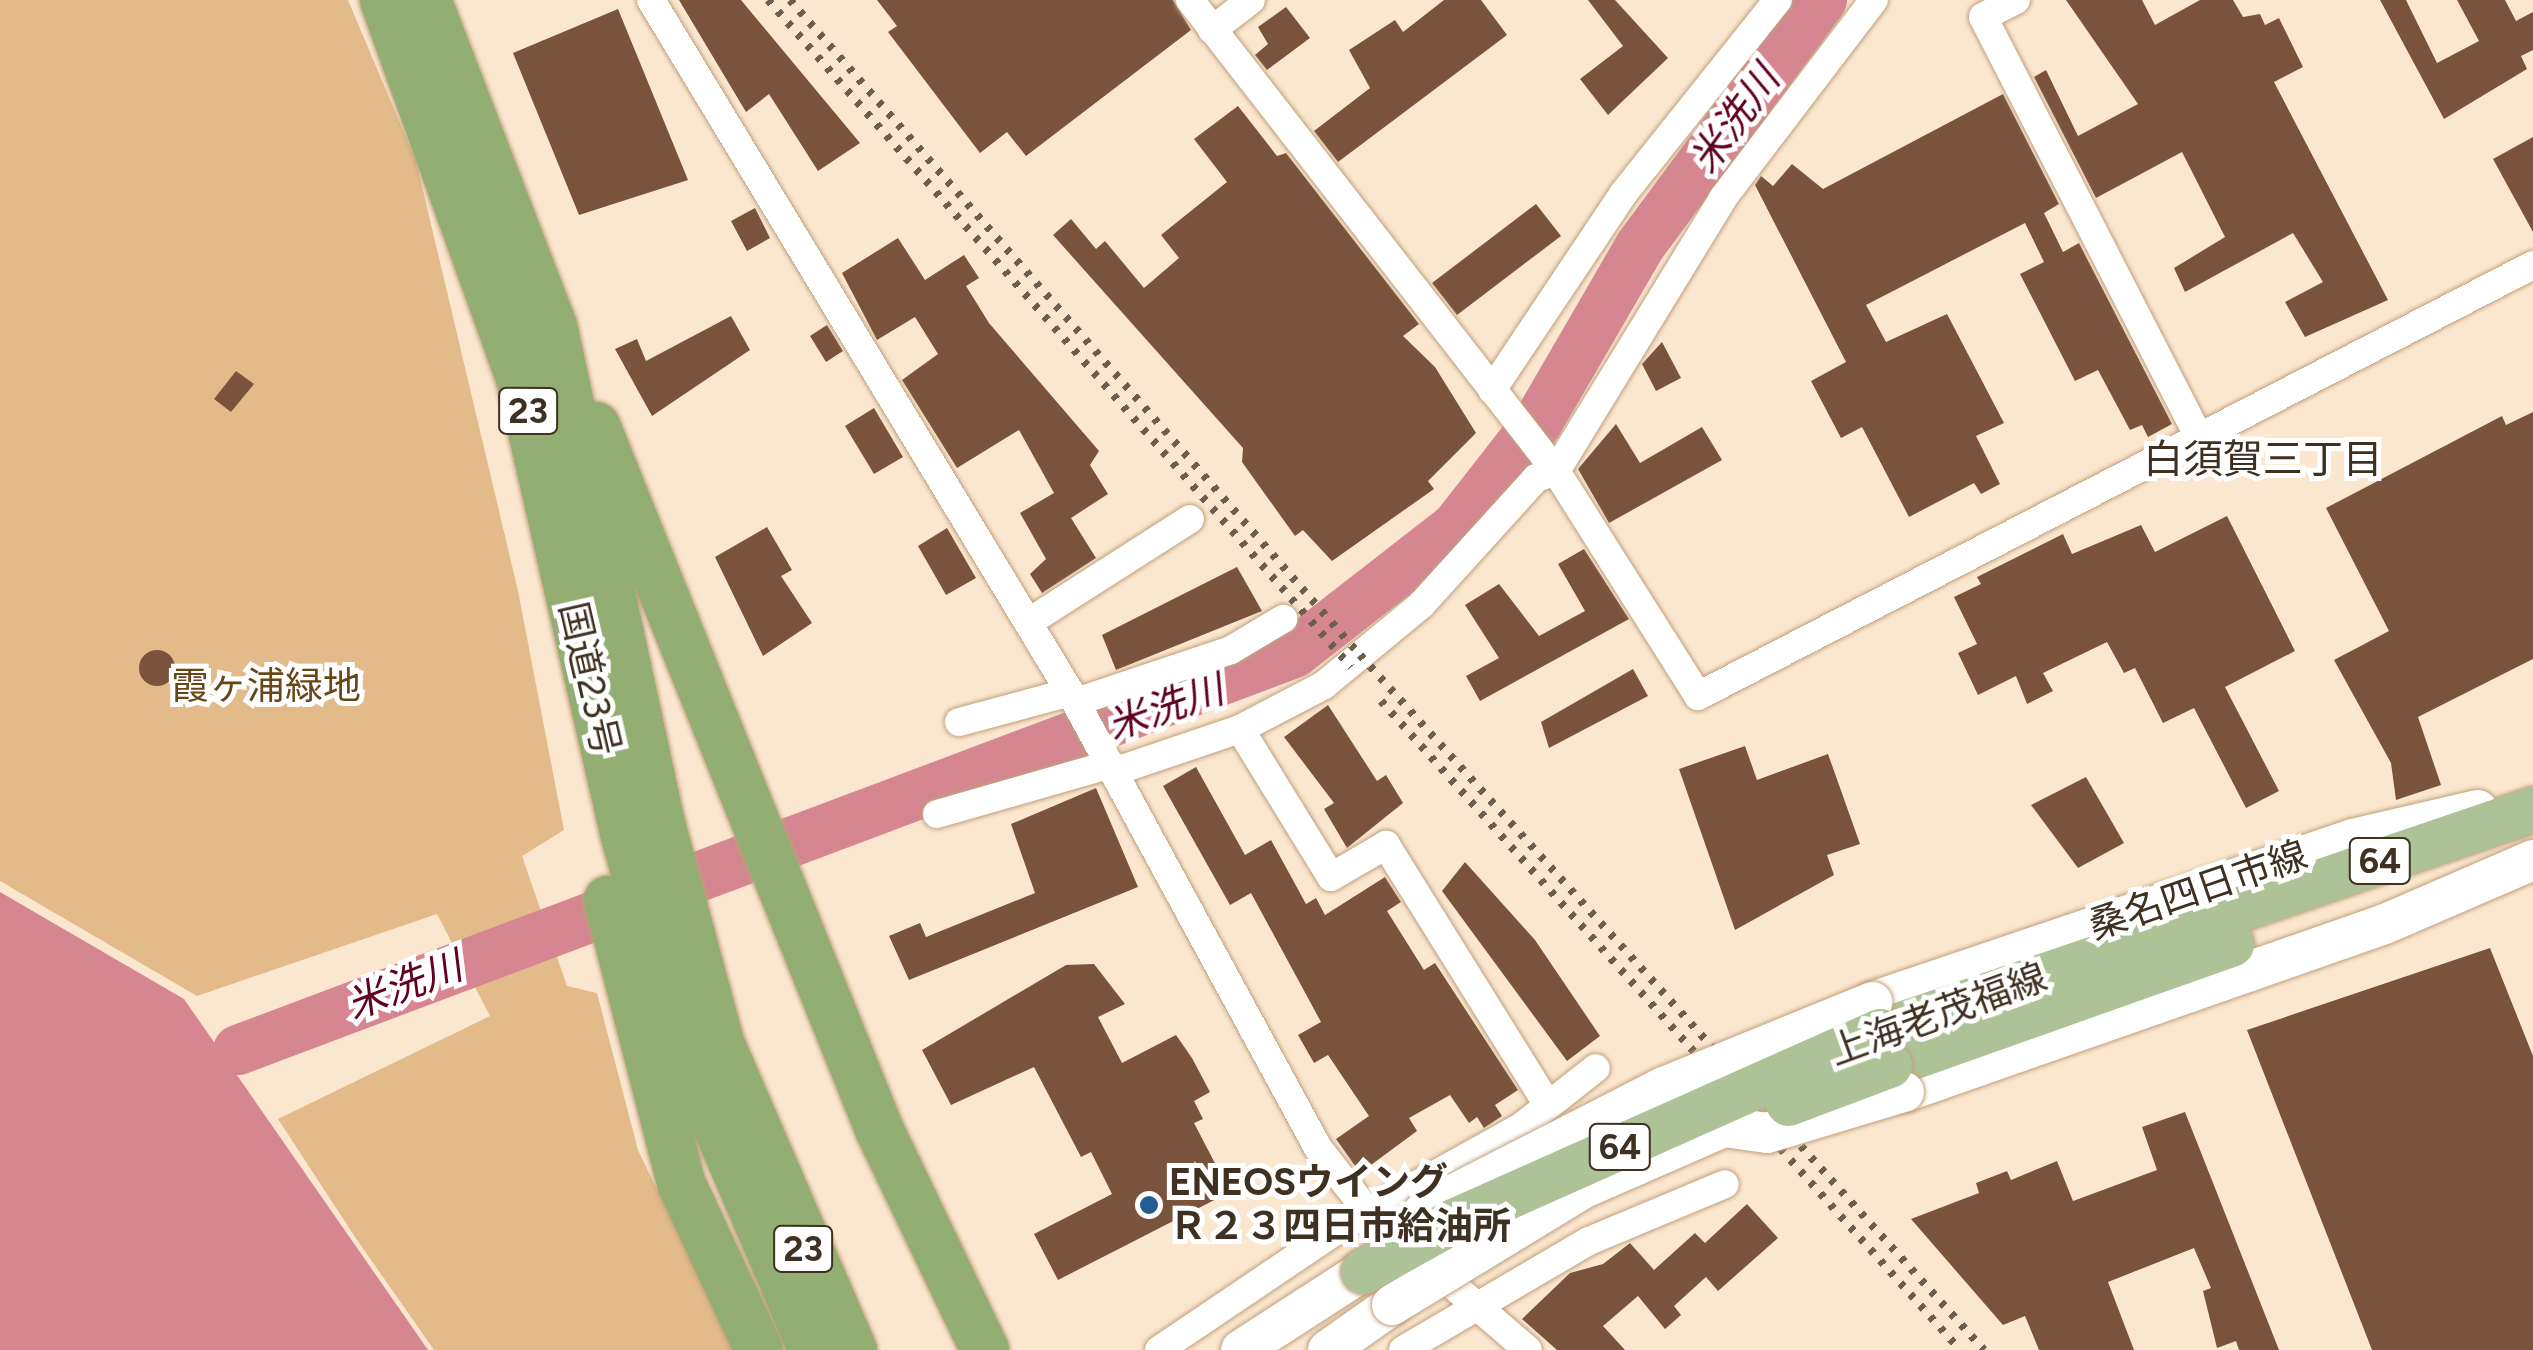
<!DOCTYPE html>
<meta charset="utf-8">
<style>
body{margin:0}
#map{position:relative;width:2533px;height:1350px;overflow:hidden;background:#fbe7d0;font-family:Figtree,"Noto Sans JP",sans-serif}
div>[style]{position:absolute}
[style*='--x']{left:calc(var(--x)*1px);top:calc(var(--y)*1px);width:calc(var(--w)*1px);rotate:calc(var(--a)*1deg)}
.green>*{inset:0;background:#e3ba89}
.water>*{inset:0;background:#d58691}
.river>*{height:50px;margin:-25px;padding:0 25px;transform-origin:25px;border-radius:25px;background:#d58691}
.building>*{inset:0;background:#7a533d}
.round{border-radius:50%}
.roads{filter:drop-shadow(0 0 2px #c0a07c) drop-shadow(0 0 2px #c0a07c)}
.minor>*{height:28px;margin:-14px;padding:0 14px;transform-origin:14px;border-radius:14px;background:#fff}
.secondary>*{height:40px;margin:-20px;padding:0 20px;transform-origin:20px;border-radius:20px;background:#fff}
.primary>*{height:45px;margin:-22.5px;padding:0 22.5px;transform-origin:22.5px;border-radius:22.5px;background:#adc296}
.trunk>*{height:48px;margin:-24px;padding:0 24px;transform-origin:24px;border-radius:24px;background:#92ae73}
.rail>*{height:8px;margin-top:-4px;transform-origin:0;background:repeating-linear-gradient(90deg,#6c5d4c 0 5px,transparent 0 15px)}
.bridges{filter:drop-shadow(0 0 2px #c0a07c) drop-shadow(0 0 2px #c0a07c)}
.secondary-bridge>*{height:40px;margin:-20px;padding:0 20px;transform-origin:20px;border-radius:20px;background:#fff}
.primary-bridge>*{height:45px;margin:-22.5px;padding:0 22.5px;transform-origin:22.5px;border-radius:22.5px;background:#adc296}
.dots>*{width:28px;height:28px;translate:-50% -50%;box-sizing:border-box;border:5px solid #fff;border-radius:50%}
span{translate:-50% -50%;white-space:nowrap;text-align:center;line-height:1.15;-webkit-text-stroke:10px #fff;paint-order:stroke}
.shield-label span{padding:2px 8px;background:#fff;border:2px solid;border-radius:8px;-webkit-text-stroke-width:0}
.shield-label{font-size:35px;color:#3e3122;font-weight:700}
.street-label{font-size:38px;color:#3e3122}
.park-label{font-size:38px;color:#694618}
.poi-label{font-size:38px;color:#3e3122;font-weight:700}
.left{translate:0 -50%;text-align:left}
.water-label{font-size:40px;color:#620022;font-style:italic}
.neighbourhood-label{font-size:40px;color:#3e3122}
</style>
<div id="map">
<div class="green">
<div style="clip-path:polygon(0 0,348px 0,416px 161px,518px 591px,564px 830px,522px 856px,567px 986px,597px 993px,638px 1150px,734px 1350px,434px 1350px,355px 1237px,278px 1119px,490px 1016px,437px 914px,197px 996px,0 881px)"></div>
</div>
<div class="water">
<div style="clip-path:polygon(0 892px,184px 999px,428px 1350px,0 1350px)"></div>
</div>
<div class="river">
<div style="--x:238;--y:1050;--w:1128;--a:-20.6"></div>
<div style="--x:1294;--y:653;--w:205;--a:-37.9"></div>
<div style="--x:1456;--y:527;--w:133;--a:-52"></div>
<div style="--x:1538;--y:422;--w:203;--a:-59.9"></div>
<div style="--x:1640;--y:246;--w:306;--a:-53.5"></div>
</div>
<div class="building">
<div style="clip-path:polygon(679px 0,741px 0,860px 143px,818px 171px,769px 94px,746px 112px)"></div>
<div style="clip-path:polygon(877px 0,1173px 0,1191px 30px,1026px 156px,1007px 132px,980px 153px,888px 32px,897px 26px)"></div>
<div style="clip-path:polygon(1444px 0,1481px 0,1507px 35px,1338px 162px,1314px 131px,1370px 88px,1349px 50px,1395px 20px,1403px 32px)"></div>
<div style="clip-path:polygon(1588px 0,1615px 0,1668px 58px,1608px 115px,1580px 79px,1623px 46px)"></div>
<div style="clip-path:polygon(2066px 0,2142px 0,2155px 25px,2200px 0,2233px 0,2243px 17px,2260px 14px,2265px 25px,2279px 18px,2303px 67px,2274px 82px,2388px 300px,2305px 337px,2285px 302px,2323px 282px,2293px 233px,2185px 292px,2174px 268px,2225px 237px,2182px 152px,2096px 198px,2034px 77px,2046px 70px,2078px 136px,2138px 104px)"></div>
<div style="clip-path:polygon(2380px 0,2406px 0,2437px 63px,2479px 41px,2457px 0,2505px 0,2516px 21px,2533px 12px,2533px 50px,2521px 56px,2527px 69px,2444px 119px)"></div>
<div style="clip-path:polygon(1286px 7px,1310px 38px,1267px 70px,1255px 55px,1268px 44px,1258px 27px)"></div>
<div style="clip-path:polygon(618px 9px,688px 180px,579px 215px,513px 53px)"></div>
<div style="clip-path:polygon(2003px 94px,2059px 204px,2044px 213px,2063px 252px,2079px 243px,2172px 424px,2148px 437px,2142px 425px,2130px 430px,2098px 370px,2075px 381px,2020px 274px,2044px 262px,2025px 223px,1866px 305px,1886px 342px,1947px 314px,2004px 423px,1976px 436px,2000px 484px,1981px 494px,1974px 483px,1909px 517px,1862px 427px,1841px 438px,1811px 381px,1846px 362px,1755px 185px,1761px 176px,1773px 186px,1792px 164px,1823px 189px)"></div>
<div style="clip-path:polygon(1238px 106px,1277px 156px,1286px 153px,1419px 324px,1403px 336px,1435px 367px,1476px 433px,1428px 481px,1434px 489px,1332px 561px,1303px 530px,1295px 536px,1242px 462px,1243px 448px,1053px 235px,1071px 219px,1096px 249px,1105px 241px,1144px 288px,1179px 258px,1161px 235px,1227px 182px,1194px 139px)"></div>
<div style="clip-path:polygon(2533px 137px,2533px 232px,2493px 159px)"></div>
<div style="clip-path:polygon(1536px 204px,1561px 236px,1457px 315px,1432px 283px)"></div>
<div style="clip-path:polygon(755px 208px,770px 238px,747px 251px,731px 221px)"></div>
<div style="clip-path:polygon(898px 238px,925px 280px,964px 255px,979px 278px,966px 286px,989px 323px,1099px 451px,1090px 465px,1108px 494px,1071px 518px,1096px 558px,1042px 593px,1030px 574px,1046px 559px,1020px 513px,1054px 493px,1019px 430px,957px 468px,902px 380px,938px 354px,915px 317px,877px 340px,842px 273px)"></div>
<div style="clip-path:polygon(731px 316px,750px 350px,652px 416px,615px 349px,637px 339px,646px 361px)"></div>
<div style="clip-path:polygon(827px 325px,843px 351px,826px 362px,810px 336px)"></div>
<div style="clip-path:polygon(1662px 342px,1681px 378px,1656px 391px,1642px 364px)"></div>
<div style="clip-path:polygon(236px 371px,254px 384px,231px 412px,214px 399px)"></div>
<div style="clip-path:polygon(874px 408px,903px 457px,874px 474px,845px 426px)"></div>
<div style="clip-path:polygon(2533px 412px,2533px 659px,2418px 717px,2441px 785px,2396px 800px,2391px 763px,2334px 660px,2389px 631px,2326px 508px,2502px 416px,2506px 425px)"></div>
<div style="clip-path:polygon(1616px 424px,1640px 463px,1702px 427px,1722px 460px,1609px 523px,1578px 469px)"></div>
<div style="clip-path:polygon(2227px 516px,2295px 651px,2225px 687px,2279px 791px,2246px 808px,2194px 708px,2163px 723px,2135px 668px,2124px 673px,2107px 642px,2043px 673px,2053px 691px,2027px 704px,2016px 676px,1978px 695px,1958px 653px,1977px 644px,1954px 597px,1981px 584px,1977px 577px,2063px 534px,2072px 554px,2141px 525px,2155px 552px)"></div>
<div style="clip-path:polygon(767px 527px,792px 570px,781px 576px,812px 623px,763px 656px,715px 557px)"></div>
<div style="clip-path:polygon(947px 528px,976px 578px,946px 595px,918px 546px)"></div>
<div style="clip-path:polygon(1584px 549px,1629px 619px,1480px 701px,1466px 676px,1499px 658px,1465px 605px,1499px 584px,1539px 636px,1585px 611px,1558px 564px)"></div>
<div style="clip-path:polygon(1237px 567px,1262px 611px,1116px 670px,1102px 635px)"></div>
<div class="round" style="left:139px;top:650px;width:36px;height:36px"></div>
<div style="clip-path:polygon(1633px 669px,1648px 696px,1549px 748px,1541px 722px)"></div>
<div style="clip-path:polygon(1328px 705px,1377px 781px,1386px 775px,1403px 803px,1347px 848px,1324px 809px,1334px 803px,1284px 737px)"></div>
<div style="clip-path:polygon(1745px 746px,1757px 780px,1828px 754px,1860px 844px,1827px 855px,1834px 875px,1735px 930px,1679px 769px)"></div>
<div style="clip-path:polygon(1196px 767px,1245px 855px,1271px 840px,1306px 904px,1316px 898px,1325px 915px,1385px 877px,1401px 902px,1387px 911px,1424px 970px,1435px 963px,1518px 1090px,1495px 1105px,1502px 1116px,1484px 1128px,1477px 1117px,1469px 1123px,1450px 1095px,1409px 1118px,1417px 1131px,1360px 1173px,1336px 1139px,1369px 1116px,1328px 1055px,1314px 1063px,1298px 1035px,1321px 1022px,1251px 893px,1230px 905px,1163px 786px)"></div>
<div style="clip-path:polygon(2086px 777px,2124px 843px,2078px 868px,2031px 805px)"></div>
<div style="clip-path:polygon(1096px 788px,1138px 887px,909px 980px,889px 936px,920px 923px,926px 937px,1035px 893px,1011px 824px)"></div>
<div style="clip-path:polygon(1465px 862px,1535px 940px,1600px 1036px,1567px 1061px,1442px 891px)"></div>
<div style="clip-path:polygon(2490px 948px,2533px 1056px,2533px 1350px,2372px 1350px,2247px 1030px)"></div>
<div style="clip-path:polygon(1094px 964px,1125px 1004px,1098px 1017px,1122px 1063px,1176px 1035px,1192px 1058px,1210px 1092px,1194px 1101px,1203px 1119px,1194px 1123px,1230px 1192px,1058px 1280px,1034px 1234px,1112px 1194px,1091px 1152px,1081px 1157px,1034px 1067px,951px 1105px,922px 1050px,1066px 965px)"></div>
<div style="clip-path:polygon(2185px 1112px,2279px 1350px,2239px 1350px,2236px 1341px,2217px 1348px,2203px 1291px,2211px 1288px,2194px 1248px,2108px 1282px,2134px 1350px,2039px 1350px,2025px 1316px,2003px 1325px,1911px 1219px,1979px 1193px,1976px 1183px,2007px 1171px,2011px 1180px,2057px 1161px,2073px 1201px,2157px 1170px,2142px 1127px)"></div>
<div style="clip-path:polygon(1747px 1204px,1778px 1238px,1718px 1291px,1706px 1277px,1674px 1306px,1681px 1315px,1665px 1329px,1638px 1296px,1603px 1326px,1625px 1350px,1557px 1350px,1522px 1319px,1570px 1273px,1603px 1264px,1630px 1243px,1654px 1270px,1695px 1233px,1705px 1243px)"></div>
</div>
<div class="roads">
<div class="minor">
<div style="--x:651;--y:0;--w:809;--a:58.81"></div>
<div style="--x:1070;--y:692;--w:519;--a:61.46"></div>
<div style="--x:1318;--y:1148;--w:81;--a:52"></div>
<div style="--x:1368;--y:1212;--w:211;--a:40.8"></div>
<div style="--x:1190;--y:0;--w:596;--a:52.15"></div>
<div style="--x:1556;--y:471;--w:266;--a:57.7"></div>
<div style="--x:1698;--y:696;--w:940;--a:-27.3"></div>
<div style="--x:2016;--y:0;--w:37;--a:153"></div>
<div style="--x:1983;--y:17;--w:469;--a:62.8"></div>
<div style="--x:1212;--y:30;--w:49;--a:-37.6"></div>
<div style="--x:1492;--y:390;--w:236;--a:-56.2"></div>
<div style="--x:1623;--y:194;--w:248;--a:-51.4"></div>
<div style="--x:1029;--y:622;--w:191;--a:-32.6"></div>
<div style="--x:1076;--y:702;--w:163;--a:-18.5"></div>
<div style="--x:1231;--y:650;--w:61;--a:-30.8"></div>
<div style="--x:959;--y:722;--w:115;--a:-15.1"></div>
<div style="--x:1240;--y:729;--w:174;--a:58.4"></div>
<div style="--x:1331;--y:877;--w:64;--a:-30.2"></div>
<div style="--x:1386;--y:845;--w:306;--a:58.1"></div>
<div style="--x:1116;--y:771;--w:131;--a:-18.7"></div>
<div style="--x:1240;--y:729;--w:95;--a:-27.6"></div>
<div style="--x:1324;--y:685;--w:126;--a:-39.5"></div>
<div style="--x:1421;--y:605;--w:171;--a:-47.8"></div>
<div style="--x:1536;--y:478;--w:21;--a:-19"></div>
<div style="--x:1556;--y:471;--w:320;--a:-58.5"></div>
<div style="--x:1723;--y:198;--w:249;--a:-52.7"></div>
<div style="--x:937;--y:814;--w:181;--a:-16"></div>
<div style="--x:1159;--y:1350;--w:222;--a:-34"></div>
<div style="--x:1343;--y:1226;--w:204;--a:-29.1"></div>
<div style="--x:1521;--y:1127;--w:95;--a:-38.2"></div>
<div style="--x:1403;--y:1350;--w:216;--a:-30.4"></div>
<div style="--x:1589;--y:1241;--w:147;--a:-22.7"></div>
</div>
<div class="secondary">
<div style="--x:1872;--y:1002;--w:508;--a:-18.72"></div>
<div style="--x:2353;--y:839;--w:128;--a:-13.1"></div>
<div style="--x:1904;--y:1092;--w:509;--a:-19.25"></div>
<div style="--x:2385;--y:924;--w:161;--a:-23.4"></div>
<div style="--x:1241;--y:1350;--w:145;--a:-32.9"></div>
<div style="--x:1328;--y:1350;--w:78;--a:-35.1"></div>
</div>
<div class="primary">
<div style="--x:1880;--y:1031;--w:690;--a:-18.78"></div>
<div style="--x:1889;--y:1065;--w:363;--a:-19.5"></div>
</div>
<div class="trunk">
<div style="--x:384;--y:0;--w:402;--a:70.2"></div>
<div style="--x:520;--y:378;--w:470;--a:77.1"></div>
<div style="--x:625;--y:836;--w:226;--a:74.4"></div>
<div style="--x:686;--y:1054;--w:322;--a:66.8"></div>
<div style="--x:427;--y:0;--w:350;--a:68.9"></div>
<div style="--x:553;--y:326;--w:510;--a:77.76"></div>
<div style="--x:661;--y:824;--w:227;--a:74.9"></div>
<div style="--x:720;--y:1043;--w:335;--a:66.6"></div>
<div style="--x:596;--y:426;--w:760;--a:68.06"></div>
<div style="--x:880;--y:1131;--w:243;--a:64.4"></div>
<div style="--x:608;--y:900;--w:292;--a:75.5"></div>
<div style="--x:681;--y:1183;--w:184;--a:65"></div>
</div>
</div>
<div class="rail">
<div style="--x:768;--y:0;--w:886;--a:48.84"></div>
<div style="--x:790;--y:0;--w:868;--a:48.97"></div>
<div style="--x:1360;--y:655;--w:934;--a:48.08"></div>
<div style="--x:1381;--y:701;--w:870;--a:48.26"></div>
</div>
<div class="bridges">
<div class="secondary-bridge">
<div style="--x:1388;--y:1247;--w:57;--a:-44.3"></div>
<div style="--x:1429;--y:1207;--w:264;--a:-27.1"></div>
<div style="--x:1664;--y:1087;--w:225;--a:-22.2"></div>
<div style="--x:1392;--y:1305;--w:223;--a:-31.4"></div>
<div style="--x:1582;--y:1189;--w:155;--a:-23.6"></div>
<div style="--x:1724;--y:1127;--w:43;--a:7.9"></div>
<div style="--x:1767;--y:1133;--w:143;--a:-16.7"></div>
</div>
<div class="primary-bridge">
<div style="--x:1788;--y:1103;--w:108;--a:-20.6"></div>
<div style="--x:1363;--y:1271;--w:103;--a:-29.1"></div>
<div style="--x:1453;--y:1221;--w:467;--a:-24"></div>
</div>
</div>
<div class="dots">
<div style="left:1149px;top:1205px;background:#235d94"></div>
</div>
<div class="shield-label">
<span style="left:528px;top:411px">23</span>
<span style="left:2380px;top:861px">64</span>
<span style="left:1620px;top:1147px">64</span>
<span style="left:803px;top:1249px">23</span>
</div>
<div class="street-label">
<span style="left:589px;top:679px;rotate:77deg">国道23号</span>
<span style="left:2198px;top:891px;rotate:-19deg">桑名四日市線</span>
<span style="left:1938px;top:1015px;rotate:-20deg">上海老茂福線</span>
</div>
<div class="park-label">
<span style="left:266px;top:687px">霞ヶ浦緑地</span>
</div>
<div class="poi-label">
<span class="left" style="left:1169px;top:1205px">ENEOSウイング<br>Ｒ２３四日市給油所</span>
</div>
<div class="water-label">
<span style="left:1734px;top:119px;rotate:-54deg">米洗川</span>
<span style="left:1165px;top:707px;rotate:-19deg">米洗川</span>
<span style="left:404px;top:985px;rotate:-21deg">米洗川</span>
</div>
<div class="neighbourhood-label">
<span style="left:2263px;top:459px">白須賀三丁目</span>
</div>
</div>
